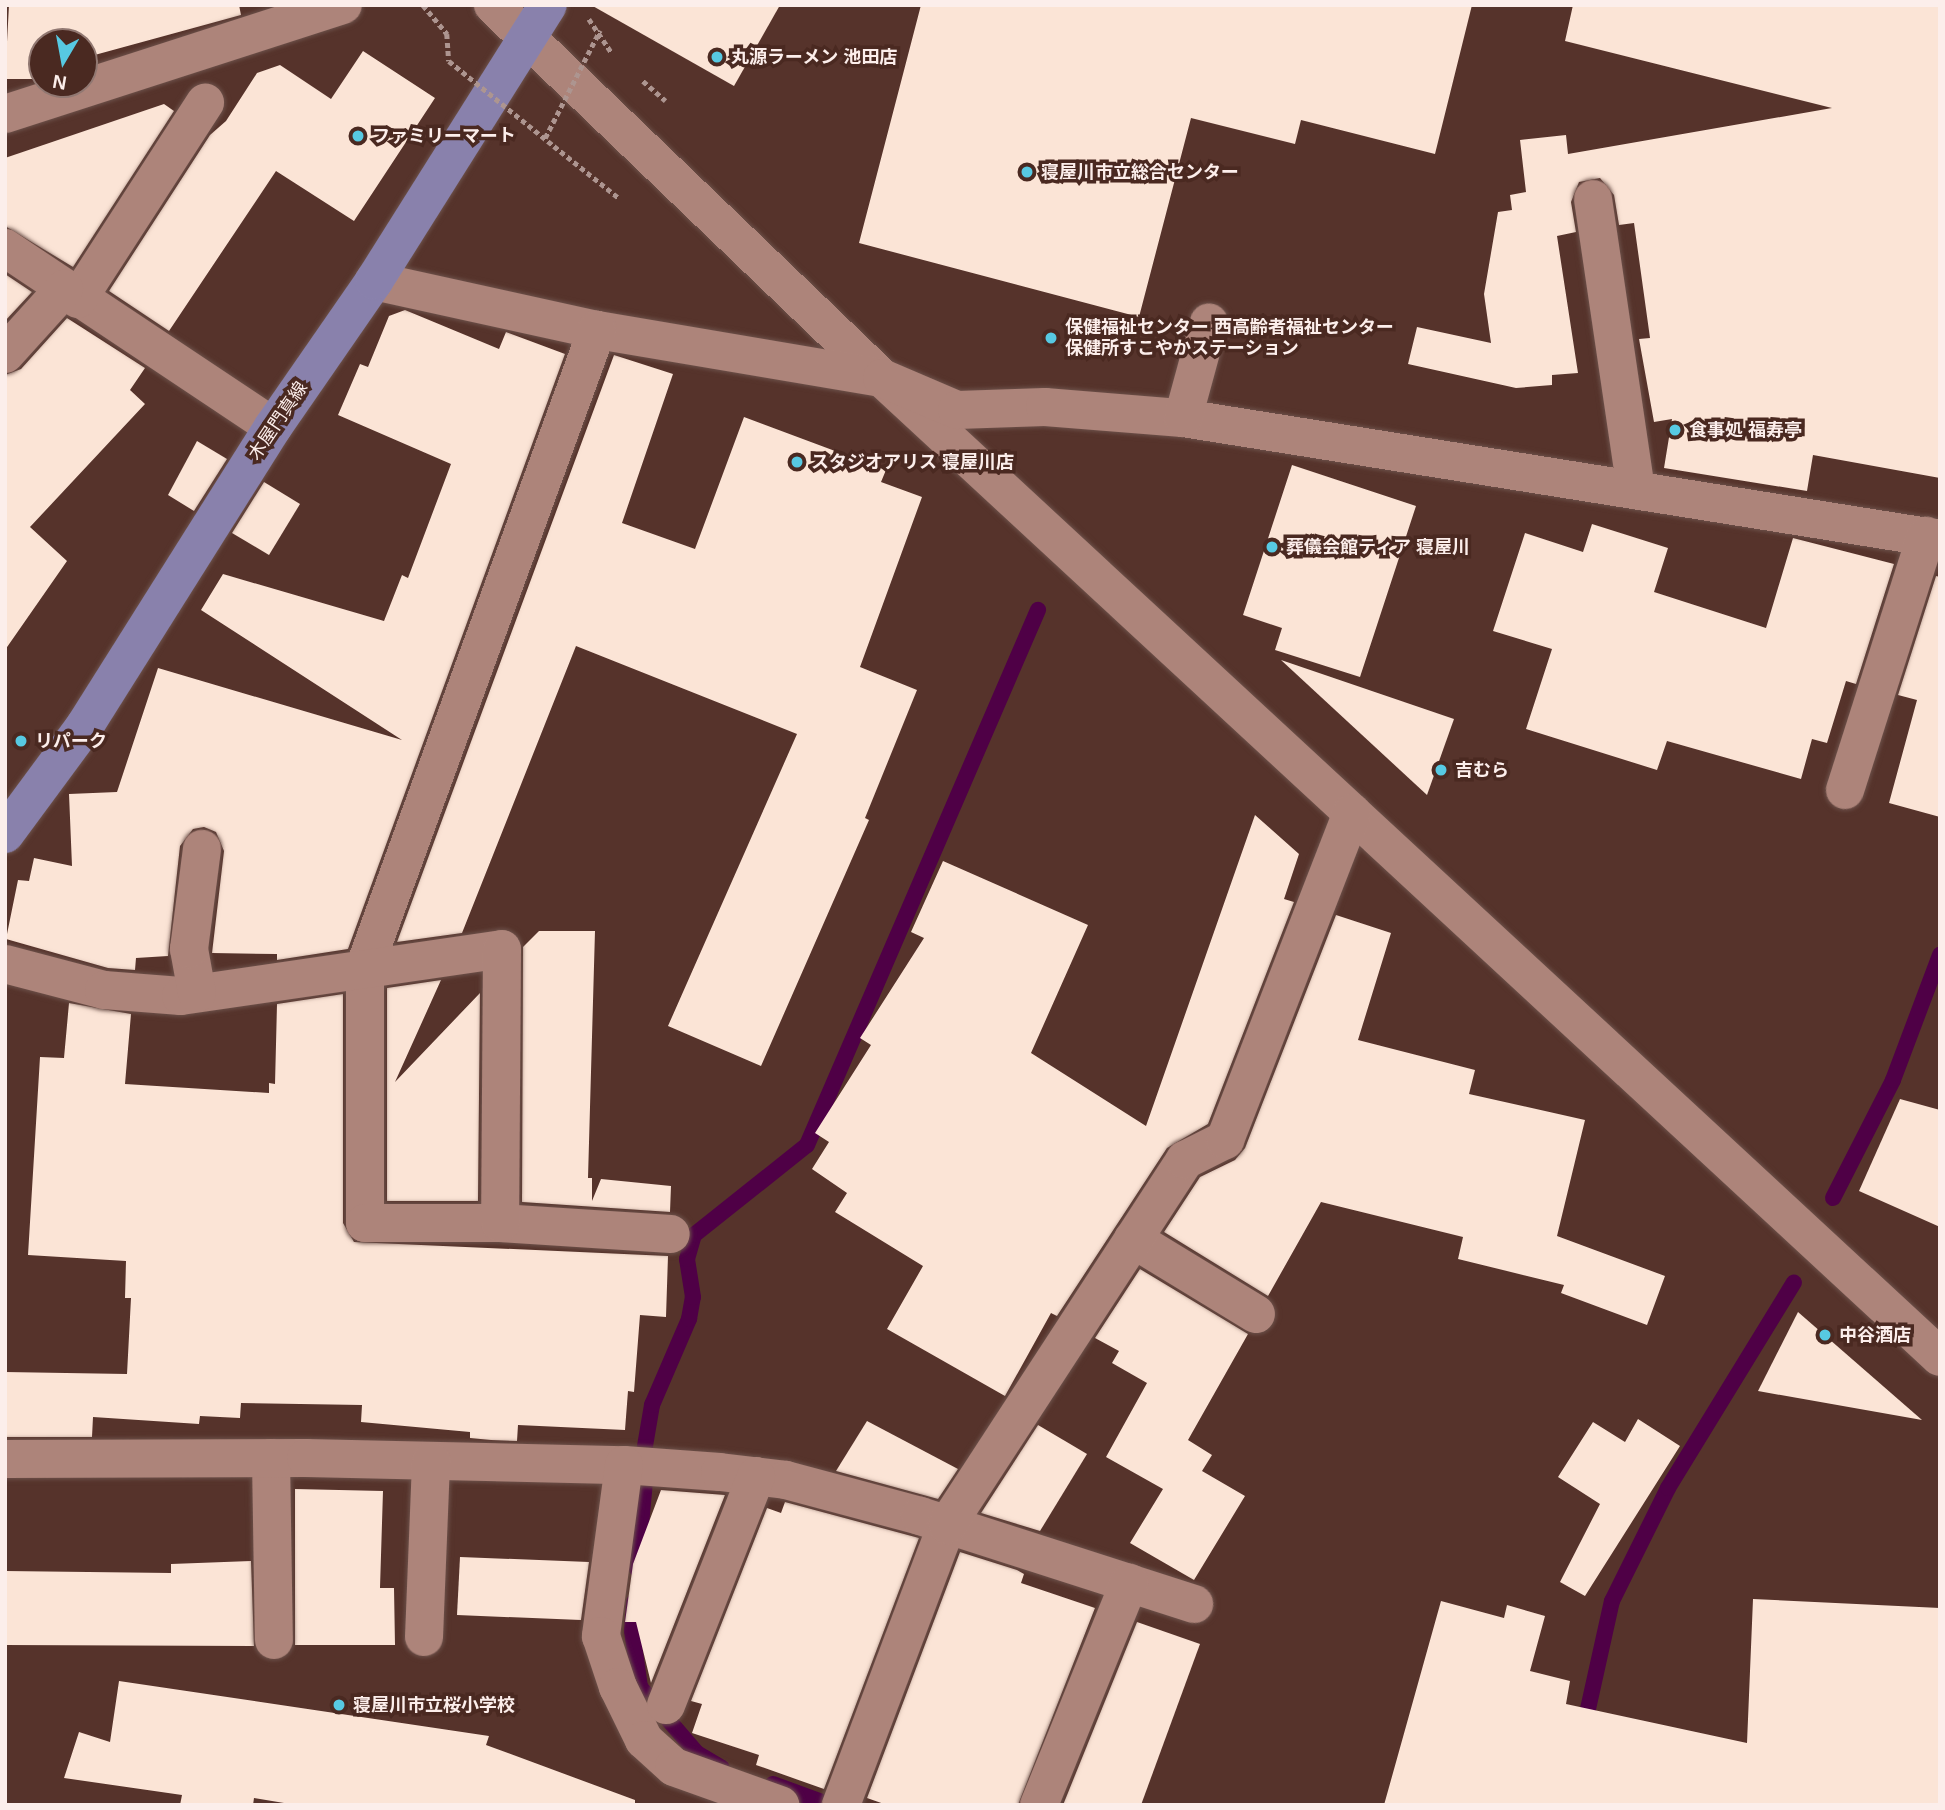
<!DOCTYPE html>
<meta charset="utf-8">
<style>
body{margin:0}
#map{position:relative;width:1945px;height:1810px;overflow:hidden;background:#56332b;font-family:Arial,"Noto Sans JP",sans-serif}
div>[style]{position:absolute}
[style*='--x']{left:calc(var(--x)*1px);top:calc(var(--y)*1px);width:calc(var(--w)*1px);rotate:calc(var(--a)*1deg)}
.stream>*{height:16px;margin:-8px;padding:0 8px;transform-origin:8px;border-radius:8px;background:#4f0046}
.building>*{inset:0;background:#fbe4d6}
.path>*{height:4.5px;margin-top:-2.25px;transform-origin:0;background:repeating-linear-gradient(90deg,#ad9590 0 5px,transparent 0 8.5px)}
.roads{filter:drop-shadow(0 0 2px #6c514a) drop-shadow(0 0 2px #6c514a)}
.minor>*{height:38px;margin:-19px;padding:0 19px;transform-origin:19px;border-radius:19px;background:#ad847a}
.major>*{height:38px;margin:-19px;padding:0 19px;transform-origin:19px;border-radius:19px;background:#8981ac}
.path-bridge>*{height:4.5px;margin-top:-2.25px;transform-origin:0;background:repeating-linear-gradient(90deg,#ad9590 0 5px,transparent 0 8.5px)}
.dots>*{width:19px;height:19px;translate:-50% -50%;box-sizing:border-box;border:4px solid #4a2921;border-radius:50%}
span{translate:-50% -50%;white-space:nowrap;text-align:center;line-height:1.15;-webkit-text-stroke:7px #4a2921;paint-order:stroke}
.poi-label{font-size:18px;color:#fceeeb;font-weight:700}
.left{translate:0 -50%;text-align:left}
.street-label{font-size:18px;color:#fceeeb}
.frame{position:absolute;inset:0;border:7px solid #fceeeb;pointer-events:none}
.north{position:absolute;left:28px;top:28px;width:70px;height:70px;box-sizing:border-box;background:#4a2921;border:2px solid #917872;border-radius:50%;rotate:190deg;font-size:19px;font-weight:700;line-height:28px;text-align:center;color:#fceeeb}
.north::after{content:'';display:block;margin:auto;width:24px;height:32px;background:#57c9e2;clip-path:polygon(50% 0,100% 100%,50% 72%,0 100%)}
</style>
<div id="map">
<div class="stream">
<div style="--x:1833;--y:1198;--w:132;--a:-63"></div>
<div style="--x:1893;--y:1080;--w:134;--a:-69.4"></div>
<div style="--x:645;--y:1446;--w:42;--a:-80.3"></div>
<div style="--x:652;--y:1405;--w:94;--a:-66.7"></div>
<div style="--x:689;--y:1319;--w:22;--a:-80"></div>
<div style="--x:693;--y:1297;--w:38;--a:-99"></div>
<div style="--x:687;--y:1259;--w:25;--a:-74"></div>
<div style="--x:694;--y:1235;--w:144;--a:-38.5"></div>
<div style="--x:807;--y:1145;--w:583;--a:-66.65"></div>
<div style="--x:637;--y:1569;--w:88;--a:-84.8"></div>
<div style="--x:634;--y:1602;--w:29;--a:94"></div>
<div style="--x:632;--y:1631;--w:57;--a:81.9"></div>
<div style="--x:640;--y:1687;--w:87;--a:49.2"></div>
<div style="--x:697;--y:1753;--w:29;--a:31"></div>
<div style="--x:1584;--y:1727;--w:129;--a:-77.5"></div>
<div style="--x:1612;--y:1601;--w:126;--a:-63.6"></div>
<div style="--x:1668;--y:1488;--w:241;--a:-58.5"></div>
<div style="--x:773;--y:1784;--w:61;--a:20.2"></div>
</div>
<div class="building">
<div style="clip-path:polygon(9px 5px,239px 5px,241px 15px,91px 56px,98px 61px,84px 66px,84px 42px,42px 42px,42px 79px,5px 79px)"></div>
<div style="clip-path:polygon(591px 5px,780px 5px,734px 86px)"></div>
<div style="clip-path:polygon(921px 5px,1472px 5px,1435px 154px,1301px 120px,1295px 144px,1191px 118px,1139px 317px,859px 243px)"></div>
<div style="clip-path:polygon(1573px 5px,1940px 5px,1940px 478px,1813px 455px,1807px 491px,1664px 468px,1672px 419px,1654px 422px,1639px 339px,1650px 338px,1634px 223px,1619px 225px,1614px 195px,1600px 178px,1579px 182px,1571px 202px,1576px 232px,1557px 236px,1578px 373px,1552px 375px,1552px 385px,1516px 388px,1408px 364px,1417px 327px,1491px 343px,1484px 294px,1498px 212px,1512px 210px,1510px 195px,1526px 192px,1520px 140px,1566px 135px,1568px 154px,1832px 108px,1565px 41px)"></div>
<div style="clip-path:polygon(363px 51px,435px 98px,354px 221px,276px 171px,169px 331px,109px 291px,210px 135px,226px 121px,257px 73px,280px 65px,331px 99px)"></div>
<div style="clip-path:polygon(164px 104px,174px 111px,73px 267px,5px 226px,5px 158px)"></div>
<div style="clip-path:polygon(5px 274px,32px 292px,5px 321px)"></div>
<div style="clip-path:polygon(405px 310px,499px 349px,506px 332px,565px 354px,348px 949px,277px 960px,277px 954px,212px 953px,224px 851px,216px 832px,204px 827px,193px 829px,180px 846px,168px 956px,136px 958px,135px 970px,108px 968px,6px 939px,18px 880px,29px 881px,34px 858px,72px 866px,69px 794px,117px 792px,158px 668px,402px 740px,201px 610px,223px 574px,384px 621px,402px 575px,408px 578px,451px 464px,338px 415px,360px 364px,368px 367px,389px 316px)"></div>
<div style="clip-path:polygon(67px 318px,145px 368px,130px 390px,145px 404px,30px 527px,67px 561px,5px 650px,5px 375px,21px 369px)"></div>
<div style="clip-path:polygon(614px 355px,673px 374px,622px 523px,695px 549px,744px 417px,886px 470px,881px 482px,922px 497px,860px 667px,917px 690px,865px 818px,869px 820px,761px 1066px,668px 1026px,797px 734px,576px 646px,462px 933px,397px 942px)"></div>
<div style="clip-path:polygon(197px 441px,227px 459px,194px 511px,168px 495px)"></div>
<div style="clip-path:polygon(1292px 465px,1416px 506px,1360px 677px,1275px 650px,1282px 628px,1243px 615px)"></div>
<div style="clip-path:polygon(264px 482px,300px 504px,269px 555px,232px 533px)"></div>
<div style="clip-path:polygon(1592px 524px,1668px 548px,1654px 592px,1766px 628px,1793px 538px,1894px 564px,1856px 684px,1846px 681px,1827px 743px,1812px 739px,1801px 779px,1667px 741px,1657px 770px,1526px 729px,1552px 649px,1493px 631px,1525px 533px,1583px 552px)"></div>
<div style="clip-path:polygon(1936px 576px,1940px 577px,1940px 817px,1889px 803px,1917px 700px,1898px 695px)"></div>
<div style="clip-path:polygon(1281px 660px,1454px 719px,1427px 795px)"></div>
<div style="clip-path:polygon(1255px 815px,1299px 854px,1284px 899px,1294px 902px,1208px 1124px,1167px 1148px,1057px 1316px,1051px 1313px,1005px 1396px,887px 1329px,923px 1266px,835px 1212px,847px 1193px,812px 1169px,829px 1142px,815px 1133px,871px 1045px,860px 1038px,924px 938px,911px 932px,943px 861px,1088px 925px,1031px 1053px,1146px 1126px)"></div>
<div style="clip-path:polygon(1336px 915px,1391px 933px,1358px 1040px,1475px 1070px,1469px 1094px,1585px 1120px,1557px 1236px,1665px 1276px,1647px 1325px,1561px 1293px,1564px 1285px,1458px 1259px,1463px 1237px,1321px 1202px,1268px 1296px,1164px 1232px,1200px 1177px,1235px 1160px,1245px 1148px)"></div>
<div style="clip-path:polygon(539px 931px,595px 931px,588px 1178px,592px 1178px,592px 1201px,601px 1179px,671px 1186px,670px 1212px,522px 1202px,523px 947px)"></div>
<div style="clip-path:polygon(441px 980px,395px 1082px,480px 993px,478px 1201px,387px 1201px,387px 988px)"></div>
<div style="clip-path:polygon(343px 994px,343px 1223px,354px 1242px,668px 1256px,666px 1317px,640px 1315px,634px 1392px,628px 1391px,625px 1430px,518px 1425px,517px 1441px,491px 1440px,470px 1438px,470px 1432px,361px 1422px,362px 1405px,241px 1403px,240px 1418px,200px 1416px,199px 1424px,93px 1417px,92px 1437px,5px 1437px,5px 1372px,127px 1374px,131px 1298px,125px 1298px,126px 1261px,28px 1255px,40px 1057px,64px 1058px,69px 1003px,131px 1014px,125px 1084px,269px 1093px,269px 1083px,275px 1084px,277px 1004px)"></div>
<div style="clip-path:polygon(1900px 1099px,1940px 1110px,1940px 1227px,1859px 1191px)"></div>
<div style="clip-path:polygon(1140px 1269px,1248px 1334px,1188px 1440px,1212px 1455px,1202px 1471px,1245px 1496px,1194px 1580px,1130px 1543px,1163px 1489px,1106px 1457px,1147px 1383px,1112px 1363px,1119px 1351px,1095px 1338px)"></div>
<div style="clip-path:polygon(1798px 1312px,1922px 1420px,1758px 1391px)"></div>
<div style="clip-path:polygon(1638px 1419px,1680px 1446px,1585px 1596px,1560px 1582px,1600px 1504px,1558px 1477px,1593px 1422px,1625px 1442px)"></div>
<div style="clip-path:polygon(867px 1421px,958px 1469px,938px 1499px,836px 1471px)"></div>
<div style="clip-path:polygon(1038px 1425px,1087px 1454px,1040px 1531px,981px 1513px)"></div>
<div style="clip-path:polygon(295px 1489px,383px 1491px,380px 1588px,394px 1588px,395px 1645px,295px 1645px)"></div>
<div style="clip-path:polygon(661px 1490px,725px 1495px,651px 1683px,636px 1622px,625px 1622px,633px 1564px)"></div>
<div style="clip-path:polygon(785px 1502px,919px 1538px,824px 1789px,756px 1765px,759px 1755px,692px 1733px,702px 1704px,691px 1701px,767px 1508px,781px 1513px)"></div>
<div style="clip-path:polygon(960px 1552px,1017px 1570px,1024px 1574px,1021px 1583px,1095px 1608px,1018px 1805px,887px 1805px,867px 1798px)"></div>
<div style="clip-path:polygon(460px 1557px,589px 1562px,581px 1620px,457px 1615px)"></div>
<div style="clip-path:polygon(251px 1561px,254px 1646px,5px 1645px,5px 1571px,171px 1573px,171px 1564px)"></div>
<div style="clip-path:polygon(1753px 1599px,1940px 1608px,1940px 1805px,1384px 1805px,1441px 1601px,1504px 1618px,1507px 1605px,1545px 1616px,1530px 1671px,1570px 1681px,1566px 1704px,1747px 1743px)"></div>
<div style="clip-path:polygon(1137px 1622px,1200px 1644px,1141px 1805px,1063px 1805px)"></div>
<div style="clip-path:polygon(119px 1681px,489px 1736px,486px 1745px,635px 1800px,635px 1805px,296px 1805px,254px 1798px,253px 1805px,180px 1805px,182px 1795px,64px 1778px,79px 1732px,110px 1742px)"></div>
</div>
<div class="path">
<div style="--x:423;--y:5;--w:38;--a:50"></div>
<div style="--x:447;--y:34;--w:27;--a:86"></div>
<div style="--x:589;--y:19;--w:40;--a:56"></div>
<div style="--x:643;--y:81;--w:30;--a:41"></div>
<div style="--x:554;--y:146;--w:83;--a:38.7"></div>
</div>
<div class="roads">
<div class="minor">
<div style="--x:493;--y:5;--w:539;--a:43.8"></div>
<div style="--x:882;--y:378;--w:1441;--a:42.78"></div>
<div style="--x:5;--y:114;--w:355;--a:-17.9"></div>
<div style="--x:1593;--y:199;--w:294;--a:81.6"></div>
<div style="--x:5;--y:248;--w:322;--a:33.7"></div>
<div style="--x:374;--y:281;--w:228;--a:12.4"></div>
<div style="--x:597;--y:330;--w:289;--a:9.6"></div>
<div style="--x:882;--y:378;--w:82;--a:23.1"></div>
<div style="--x:957;--y:410;--w:88;--a:-2"></div>
<div style="--x:1045;--y:407;--w:138;--a:4.6"></div>
<div style="--x:1183;--y:418;--w:767;--a:9.08"></div>
<div style="--x:78;--y:299;--w:234;--a:-57.1"></div>
<div style="--x:597;--y:330;--w:677;--a:110.04"></div>
<div style="--x:365;--y:966;--w:257;--a:90"></div>
<div style="--x:365;--y:1223;--w:135;--a:0"></div>
<div style="--x:500;--y:1223;--w:171;--a:3.7"></div>
<div style="--x:5;--y:354;--w:88;--a:-47.8"></div>
<div style="--x:1183;--y:418;--w:99;--a:-74.8"></div>
<div style="--x:1845;--y:790;--w:267;--a:-72.3"></div>
<div style="--x:5;--y:964;--w:102;--a:14.7"></div>
<div style="--x:104;--y:990;--w:77;--a:4.5"></div>
<div style="--x:181;--y:996;--w:324;--a:-8.3"></div>
<div style="--x:502;--y:949;--w:274;--a:90.4"></div>
<div style="--x:197;--y:993;--w:45;--a:-100.3"></div>
<div style="--x:189;--y:949;--w:101;--a:-82.6"></div>
<div style="--x:1133;--y:1239;--w:144;--a:31.4"></div>
<div style="--x:271;--y:1458;--w:182;--a:89.1"></div>
<div style="--x:5;--y:1459;--w:301;--a:-0.2"></div>
<div style="--x:306;--y:1458;--w:318;--a:1.3"></div>
<div style="--x:624;--y:1465;--w:96;--a:4.2"></div>
<div style="--x:720;--y:1472;--w:66;--a:6.9"></div>
<div style="--x:786;--y:1480;--w:139;--a:15"></div>
<div style="--x:920;--y:1516;--w:288;--a:17.8"></div>
<div style="--x:624;--y:1465;--w:173;--a:97.7"></div>
<div style="--x:601;--y:1636;--w:54;--a:71.6"></div>
<div style="--x:618;--y:1687;--w:59;--a:63.9"></div>
<div style="--x:644;--y:1740;--w:40;--a:42"></div>
<div style="--x:674;--y:1767;--w:113;--a:19.7"></div>
<div style="--x:424;--y:1637;--w:176;--a:-87.7"></div>
<div style="--x:666;--y:1705;--w:246;--a:-68.5"></div>
<div style="--x:841;--y:1805;--w:299;--a:-69.3"></div>
<div style="--x:947;--y:1525;--w:436;--a:-56.9"></div>
<div style="--x:1185;--y:1160;--w:45;--a:-26.6"></div>
<div style="--x:1225;--y:1140;--w:351;--a:-68.8"></div>
<div style="--x:1039;--y:1805;--w:240;--a:-67.9"></div>
</div>
<div class="major">
<div style="--x:5;--y:834;--w:133;--a:-53.6"></div>
<div style="--x:84;--y:727;--w:355;--a:-57.8"></div>
<div style="--x:273;--y:427;--w:178;--a:-55.3"></div>
<div style="--x:374;--y:281;--w:326;--a:-57.8"></div>
</div>
</div>
<div class="path-bridge">
<div style="--x:449;--y:61;--w:135;--a:39"></div>
<div style="--x:545;--y:138;--w:121;--a:-63"></div>
</div>
<div class="dots">
<div style="left:717px;top:57px;background:#57c9e2"></div>
<div style="left:358px;top:136px;background:#57c9e2"></div>
<div style="left:1027px;top:172px;background:#57c9e2"></div>
<div style="left:1051px;top:338px;background:#57c9e2"></div>
<div style="left:1675px;top:430px;background:#57c9e2"></div>
<div style="left:797px;top:462px;background:#57c9e2"></div>
<div style="left:1272px;top:547px;background:#57c9e2"></div>
<div style="left:21px;top:741px;background:#57c9e2"></div>
<div style="left:1441px;top:770px;background:#57c9e2"></div>
<div style="left:1825px;top:1335px;background:#57c9e2"></div>
<div style="left:339px;top:1705px;background:#57c9e2"></div>
</div>
<div class="poi-label">
<span class="left" style="left:731px;top:57px">丸源ラーメン 池田店</span>
<span class="left" style="left:372px;top:136px">ファミリーマート</span>
<span class="left" style="left:1041px;top:172px">寝屋川市立総合センター</span>
<span class="left" style="left:1065px;top:338px">保健福祉センター 西高齢者福祉センター<br>保健所すこやかステーション</span>
<span class="left" style="left:1689px;top:430px">食事処 福寿亭</span>
<span class="left" style="left:811px;top:462px">スタジオアリス 寝屋川店</span>
<span class="left" style="left:1286px;top:547px">葬儀会館ティア 寝屋川</span>
<span class="left" style="left:35px;top:741px">リパーク</span>
<span class="left" style="left:1455px;top:770px">吉むら</span>
<span class="left" style="left:1839px;top:1335px">中谷酒店</span>
<span class="left" style="left:353px;top:1705px">寝屋川市立桜小学校</span>
</div>
<div class="street-label">
<span style="left:278px;top:421px;rotate:-56deg">木屋門真線</span>
</div>
<div class="frame"></div>
<div class="north">N</div>
</div>
